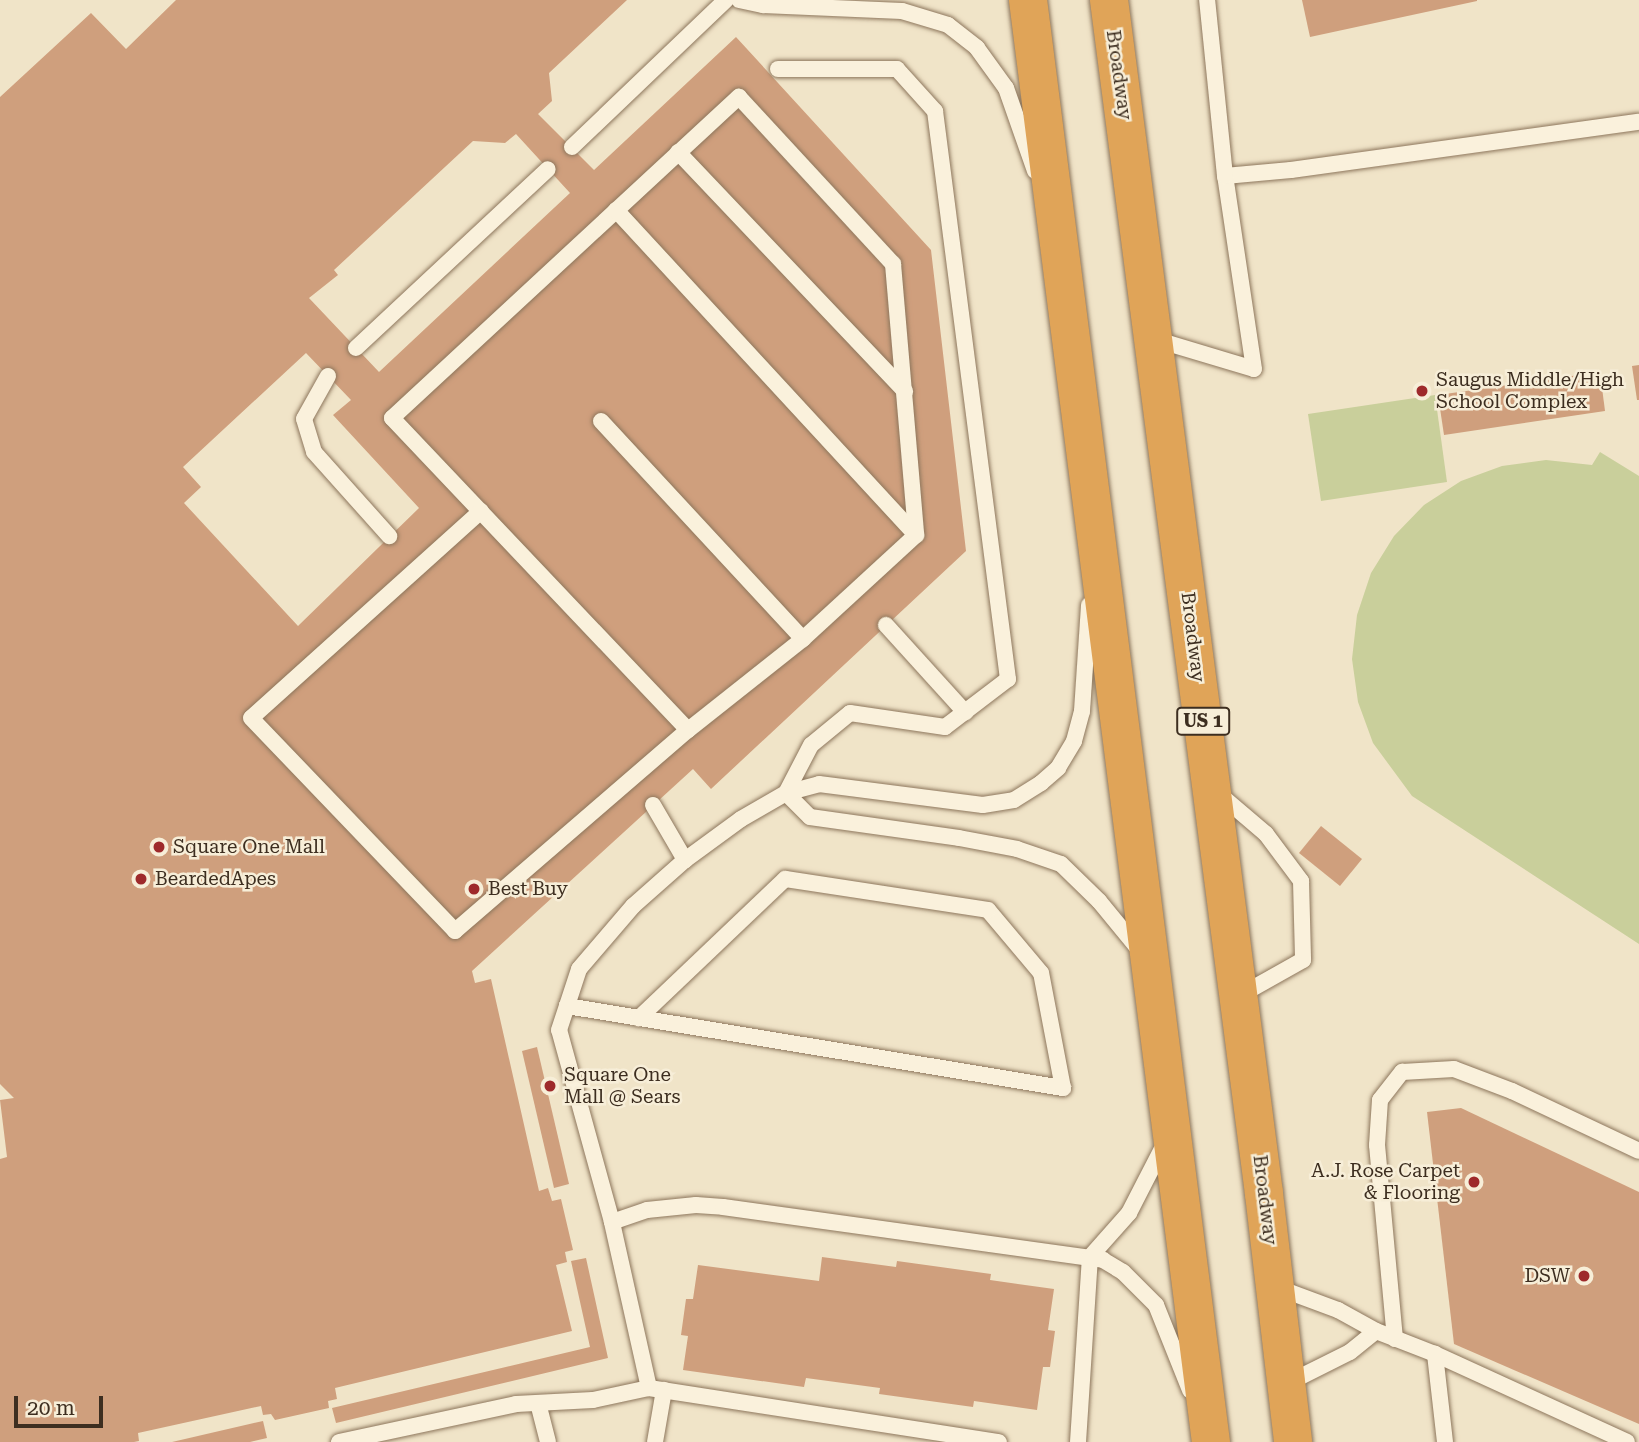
<!DOCTYPE html>
<style>
body{margin:0}
#map{position:relative;width:1639px;height:1442px;overflow:hidden;background:#f0e4c8;font-family:"Roboto Serif",serif}
div>[style]{position:absolute}
[style*='--x']{left:calc(var(--x)*1px);top:calc(var(--y)*1px);width:calc(var(--w)*1px);rotate:calc(var(--a)*1deg)}
.green>*{inset:0;background:#c9cf9b}
.building>*{inset:0;background:#cf9f7d}
.roads{filter:drop-shadow(0 0 2px #8d765c) drop-shadow(0 0 2px #8d765c)}
.lane>*{height:16px;margin:-8px;padding:0 8px;transform-origin:8px;border-radius:8px;background:#faf1dc}
.highway>*{height:38px;margin:-19px;padding:0 19px;transform-origin:19px;border-radius:19px;background:#e0a458}
.dots>*{width:19px;height:19px;translate:-50% -50%;box-sizing:border-box;border:4px solid #f7eed8;border-radius:50%}
span{translate:-50% -50%;white-space:nowrap;text-align:center;line-height:1.15;-webkit-text-stroke:5px #f7eed8;paint-order:stroke}
.shield-label span{padding:2px 5px;background:#f7eed8;border:2px solid;border-radius:5px;-webkit-text-stroke-width:0}
.shield-label{font-size:18px;color:#3d2e20;font-weight:700}
.street-label{font-size:19px;color:#3d2e20}
.poi-label{font-size:19px;color:#3d2e20}
.left{translate:0 -50%;text-align:left}
.right{translate:-100% -50%;text-align:right}
.scale{position:absolute;left:14px;top:1396px;width:89px;height:32px;box-sizing:border-box;border:4px solid #3d2e20;border-top:0;padding-left:9px;font-size:21px;line-height:24px;white-space:nowrap;color:#3d2e20;-webkit-text-stroke:5px #f7eed8;paint-order:stroke}
</style>
<div id="map">
<div class="green">
<div style="clip-path:polygon(1435px 395px,1447px 482px,1321px 501px,1308px 414px)"></div>
<div style="clip-path:polygon(1600px 452px,1639px 476px,1639px 944px,1412px 796px,1373px 743px,1358px 702px,1352px 659px,1357px 615px,1371px 573px,1394px 536px,1424px 505px,1461px 481px,1502px 466px,1546px 460px,1592px 465px)"></div>
</div>
<div class="building">
<div style="clip-path:polygon(evenodd,176px 0,627px 0,549px 73px,552px 101px,538px 114px,594px 170px,736px 37px,931px 250px,966px 551px,711px 789px,693px 769px,472px 971px,475px 983px,491px 979px,539px 1191px,548px 1188px,552px 1201px,561px 1199px,573px 1250px,565px 1252px,567px 1262px,556px 1265px,572px 1331px,335px 1388px,337px 1399px,328px 1401px,329px 1408px,275px 1420px,271px 1414px,263px 1415px,261px 1406px,138px 1433px,139px 1441px,134px 1442px,0 1442px,0 1159px,7px 1157px,0 1100px,14px 1098px,0 1084px,0 97px,91px 13px,126px 49px,176px 0,516px 134px,570px 193px,379px 372px,309px 298px,338px 275px,334px 270px,473px 141px,505px 143px,516px 134px,176px 0,306px 353px,351px 400px,333px 415px,419px 508px,298px 626px,184px 503px,201px 487px,183px 467px,306px 353px)"></div>
<div style="clip-path:polygon(1302px 0,1477px 0,1477px 1px,1310px 37px)"></div>
<div style="clip-path:polygon(1639px 365px,1639px 400px,1637px 400px,1632px 366px)"></div>
<div style="clip-path:polygon(1600px 372px,1605px 411px,1444px 435px,1438px 395px)"></div>
<div style="clip-path:polygon(1321px 826px,1362px 859px,1340px 886px,1299px 853px)"></div>
<div style="clip-path:polygon(537px 1047px,569px 1184px,554px 1188px,522px 1051px)"></div>
<div style="clip-path:polygon(1461px 1108px,1639px 1192px,1639px 1424px,1454px 1344px,1427px 1112px)"></div>
<div style="clip-path:polygon(822px 1257px,896px 1267px,897px 1261px,991px 1274px,990px 1280px,1054px 1289px,1048px 1330px,1055px 1331px,1050px 1367px,1043px 1367px,1037px 1410px,974px 1401px,973px 1407px,879px 1394px,880px 1388px,806px 1378px,804px 1387px,683px 1370px,688px 1336px,681px 1335px,686px 1299px,693px 1299px,698px 1265px,819px 1281px)"></div>
<div style="clip-path:polygon(586px 1258px,608px 1358px,336px 1423px,332px 1408px,590px 1347px,571px 1261px)"></div>
<div style="clip-path:polygon(263px 1421px,267px 1438px,250px 1442px,172px 1442px)"></div>
</div>
<div class="roads">
<div class="lane">
<div style="--x:739;--y:0;--w:25;--a:12"></div>
<div style="--x:763;--y:5;--w:139;--a:2.5"></div>
<div style="--x:902;--y:11;--w:48;--a:16.9"></div>
<div style="--x:948;--y:25;--w:37;--a:38"></div>
<div style="--x:977;--y:48;--w:49;--a:54.1"></div>
<div style="--x:1006;--y:88;--w:88;--a:70.7"></div>
<div style="--x:778;--y:69;--w:119;--a:0"></div>
<div style="--x:897;--y:69;--w:57;--a:47.9"></div>
<div style="--x:935;--y:111;--w:573;--a:82.68"></div>
<div style="--x:1008;--y:679;--w:79;--a:142.7"></div>
<div style="--x:945;--y:727;--w:96;--a:-171.6"></div>
<div style="--x:850;--y:713;--w:50;--a:140.6"></div>
<div style="--x:811;--y:745;--w:54;--a:117.5"></div>
<div style="--x:739;--y:97;--w:227;--a:47.3"></div>
<div style="--x:893;--y:264;--w:272;--a:85.1"></div>
<div style="--x:916;--y:535;--w:154;--a:137.4"></div>
<div style="--x:803;--y:639;--w:147;--a:141.6"></div>
<div style="--x:688;--y:730;--w:430;--a:-133.5"></div>
<div style="--x:392;--y:418;--w:473;--a:-42.8"></div>
<div style="--x:572;--y:147;--w:213;--a:-43.7"></div>
<div style="--x:678;--y:152;--w:330;--a:46.5"></div>
<div style="--x:1225;--y:176;--w:66;--a:-5.2"></div>
<div style="--x:1291;--y:170;--w:351;--a:-7.9"></div>
<div style="--x:616;--y:210;--w:442;--a:47.3"></div>
<div style="--x:1154;--y:339;--w:104;--a:16.7"></div>
<div style="--x:1254;--y:369;--w:195;--a:-98.5"></div>
<div style="--x:1225;--y:176;--w:177;--a:-95.8"></div>
<div style="--x:356;--y:348;--w:262;--a:-43"></div>
<div style="--x:328;--y:376;--w:49;--a:119.2"></div>
<div style="--x:304;--y:419;--w:34;--a:73"></div>
<div style="--x:314;--y:452;--w:113;--a:48.2"></div>
<div style="--x:601;--y:421;--w:297;--a:47.2"></div>
<div style="--x:481;--y:511;--w:309;--a:138"></div>
<div style="--x:251;--y:718;--w:295;--a:46.2"></div>
<div style="--x:455;--y:931;--w:308;--a:-40.8"></div>
<div style="--x:886;--y:625;--w:118;--a:47.8"></div>
<div style="--x:786;--y:793;--w:34;--a:45"></div>
<div style="--x:810;--y:817;--w:150;--a:8"></div>
<div style="--x:959;--y:838;--w:59;--a:10.7"></div>
<div style="--x:1017;--y:849;--w:46;--a:18.8"></div>
<div style="--x:1061;--y:864;--w:53;--a:44.2"></div>
<div style="--x:1099;--y:901;--w:65;--a:50.6"></div>
<div style="--x:1218;--y:793;--w:63;--a:40.5"></div>
<div style="--x:1266;--y:834;--w:59;--a:53.3"></div>
<div style="--x:1301;--y:881;--w:79;--a:88.5"></div>
<div style="--x:1303;--y:960;--w:73;--a:150.6"></div>
<div style="--x:653;--y:805;--w:64;--a:59.8"></div>
<div style="--x:567;--y:1006;--w:503;--a:9.39"></div>
<div style="--x:1063;--y:1088;--w:117;--a:-100.8"></div>
<div style="--x:1041;--y:973;--w:82;--a:-130.1"></div>
<div style="--x:988;--y:910;--w:205;--a:-171.3"></div>
<div style="--x:785;--y:879;--w:202;--a:136.4"></div>
<div style="--x:612;--y:1222;--w:37;--a:-19"></div>
<div style="--x:647;--y:1210;--w:49;--a:-5.8"></div>
<div style="--x:696;--y:1205;--w:27;--a:4"></div>
<div style="--x:723;--y:1207;--w:384;--a:7.9"></div>
<div style="--x:1103;--y:1260;--w:23;--a:31"></div>
<div style="--x:1123;--y:1272;--w:47;--a:45"></div>
<div style="--x:1156;--y:1305;--w:92;--a:68.2"></div>
<div style="--x:1276;--y:1287;--w:66;--a:20.4"></div>
<div style="--x:1338;--y:1310;--w:43;--a:28.9"></div>
<div style="--x:1376;--y:1331;--w:63;--a:21.3"></div>
<div style="--x:1395;--y:1339;--w:195;--a:-95.3"></div>
<div style="--x:1377;--y:1145;--w:45;--a:-86.2"></div>
<div style="--x:1380;--y:1100;--w:36;--a:-52"></div>
<div style="--x:1402;--y:1072;--w:52;--a:-3.3"></div>
<div style="--x:1454;--y:1069;--w:62;--a:20.8"></div>
<div style="--x:1512;--y:1091;--w:140;--a:25.3"></div>
<div style="--x:1288;--y:1383;--w:69;--a:-26.6"></div>
<div style="--x:1350;--y:1352;--w:33;--a:-39"></div>
<div style="--x:649;--y:1388;--w:170;--a:-102.6"></div>
<div style="--x:612;--y:1222;--w:199;--a:-105.4"></div>
<div style="--x:559;--y:1030;--w:64;--a:-71.8"></div>
<div style="--x:579;--y:969;--w:83;--a:-49.4"></div>
<div style="--x:633;--y:906;--w:69;--a:-41.5"></div>
<div style="--x:685;--y:860;--w:69;--a:-36.2"></div>
<div style="--x:741;--y:819;--w:52;--a:-30"></div>
<div style="--x:786;--y:793;--w:34;--a:-15"></div>
<div style="--x:819;--y:784;--w:165;--a:7.3"></div>
<div style="--x:983;--y:805;--w:31;--a:-9"></div>
<div style="--x:1014;--y:800;--w:32;--a:-32"></div>
<div style="--x:1041;--y:783;--w:23;--a:-41"></div>
<div style="--x:1058;--y:768;--w:31;--a:-59"></div>
<div style="--x:1074;--y:741;--w:31;--a:-75"></div>
<div style="--x:1082;--y:711;--w:106;--a:-86.2"></div>
<div style="--x:538;--y:1403;--w:40;--a:75.6"></div>
<div style="--x:339;--y:1442;--w:181;--a:-12.1"></div>
<div style="--x:516;--y:1404;--w:77;--a:-3"></div>
<div style="--x:593;--y:1400;--w:57;--a:-12.1"></div>
<div style="--x:649;--y:1388;--w:354;--a:8.8"></div>
<div style="--x:655;--y:1442;--w:53;--a:-80.2"></div>
<div style="--x:1078;--y:1442;--w:185;--a:-86.3"></div>
<div style="--x:1090;--y:1257;--w:59;--a:-48.4"></div>
<div style="--x:1129;--y:1213;--w:81;--a:-62.8"></div>
<div style="--x:1445;--y:1442;--w:89;--a:-96.5"></div>
<div style="--x:1435;--y:1354;--w:211;--a:24.6"></div>
</div>
<div class="highway">
<div style="--x:1028;--y:0;--w:1454;--a:82.77"></div>
<div style="--x:1109;--y:0;--w:1204;--a:82.6"></div>
<div style="--x:1264;--y:1194;--w:250;--a:83.3"></div>
</div>
</div>
<div class="dots">
<div style="left:1422px;top:391px;background:#9e2a2b"></div>
<div style="left:159px;top:847px;background:#9e2a2b"></div>
<div style="left:141px;top:879px;background:#9e2a2b"></div>
<div style="left:474px;top:889px;background:#9e2a2b"></div>
<div style="left:550px;top:1086px;background:#9e2a2b"></div>
<div style="left:1474px;top:1182px;background:#9e2a2b"></div>
<div style="left:1584px;top:1276px;background:#9e2a2b"></div>
</div>
<div class="shield-label">
<span style="left:1203px;top:721px">US 1</span>
</div>
<div class="street-label">
<span style="left:1119px;top:75px;rotate:82deg">Broadway</span>
<span style="left:1193px;top:637px;rotate:83deg">Broadway</span>
<span style="left:1265px;top:1200px;rotate:83deg">Broadway</span>
</div>
<div class="poi-label">
<span class="left" style="left:1436px;top:391px">Saugus Middle/High<br>School Complex</span>
<span class="left" style="left:173px;top:847px">Square One Mall</span>
<span class="left" style="left:155px;top:879px">BeardedApes</span>
<span class="left" style="left:488px;top:889px">Best Buy</span>
<span class="left" style="left:564px;top:1086px">Square One<br>Mall @ Sears</span>
<span class="right" style="left:1460px;top:1182px">A.J. Rose Carpet<br>&amp; Flooring</span>
<span class="right" style="left:1570px;top:1276px">DSW</span>
</div>
<div class="scale">20 m</div>
</div>
